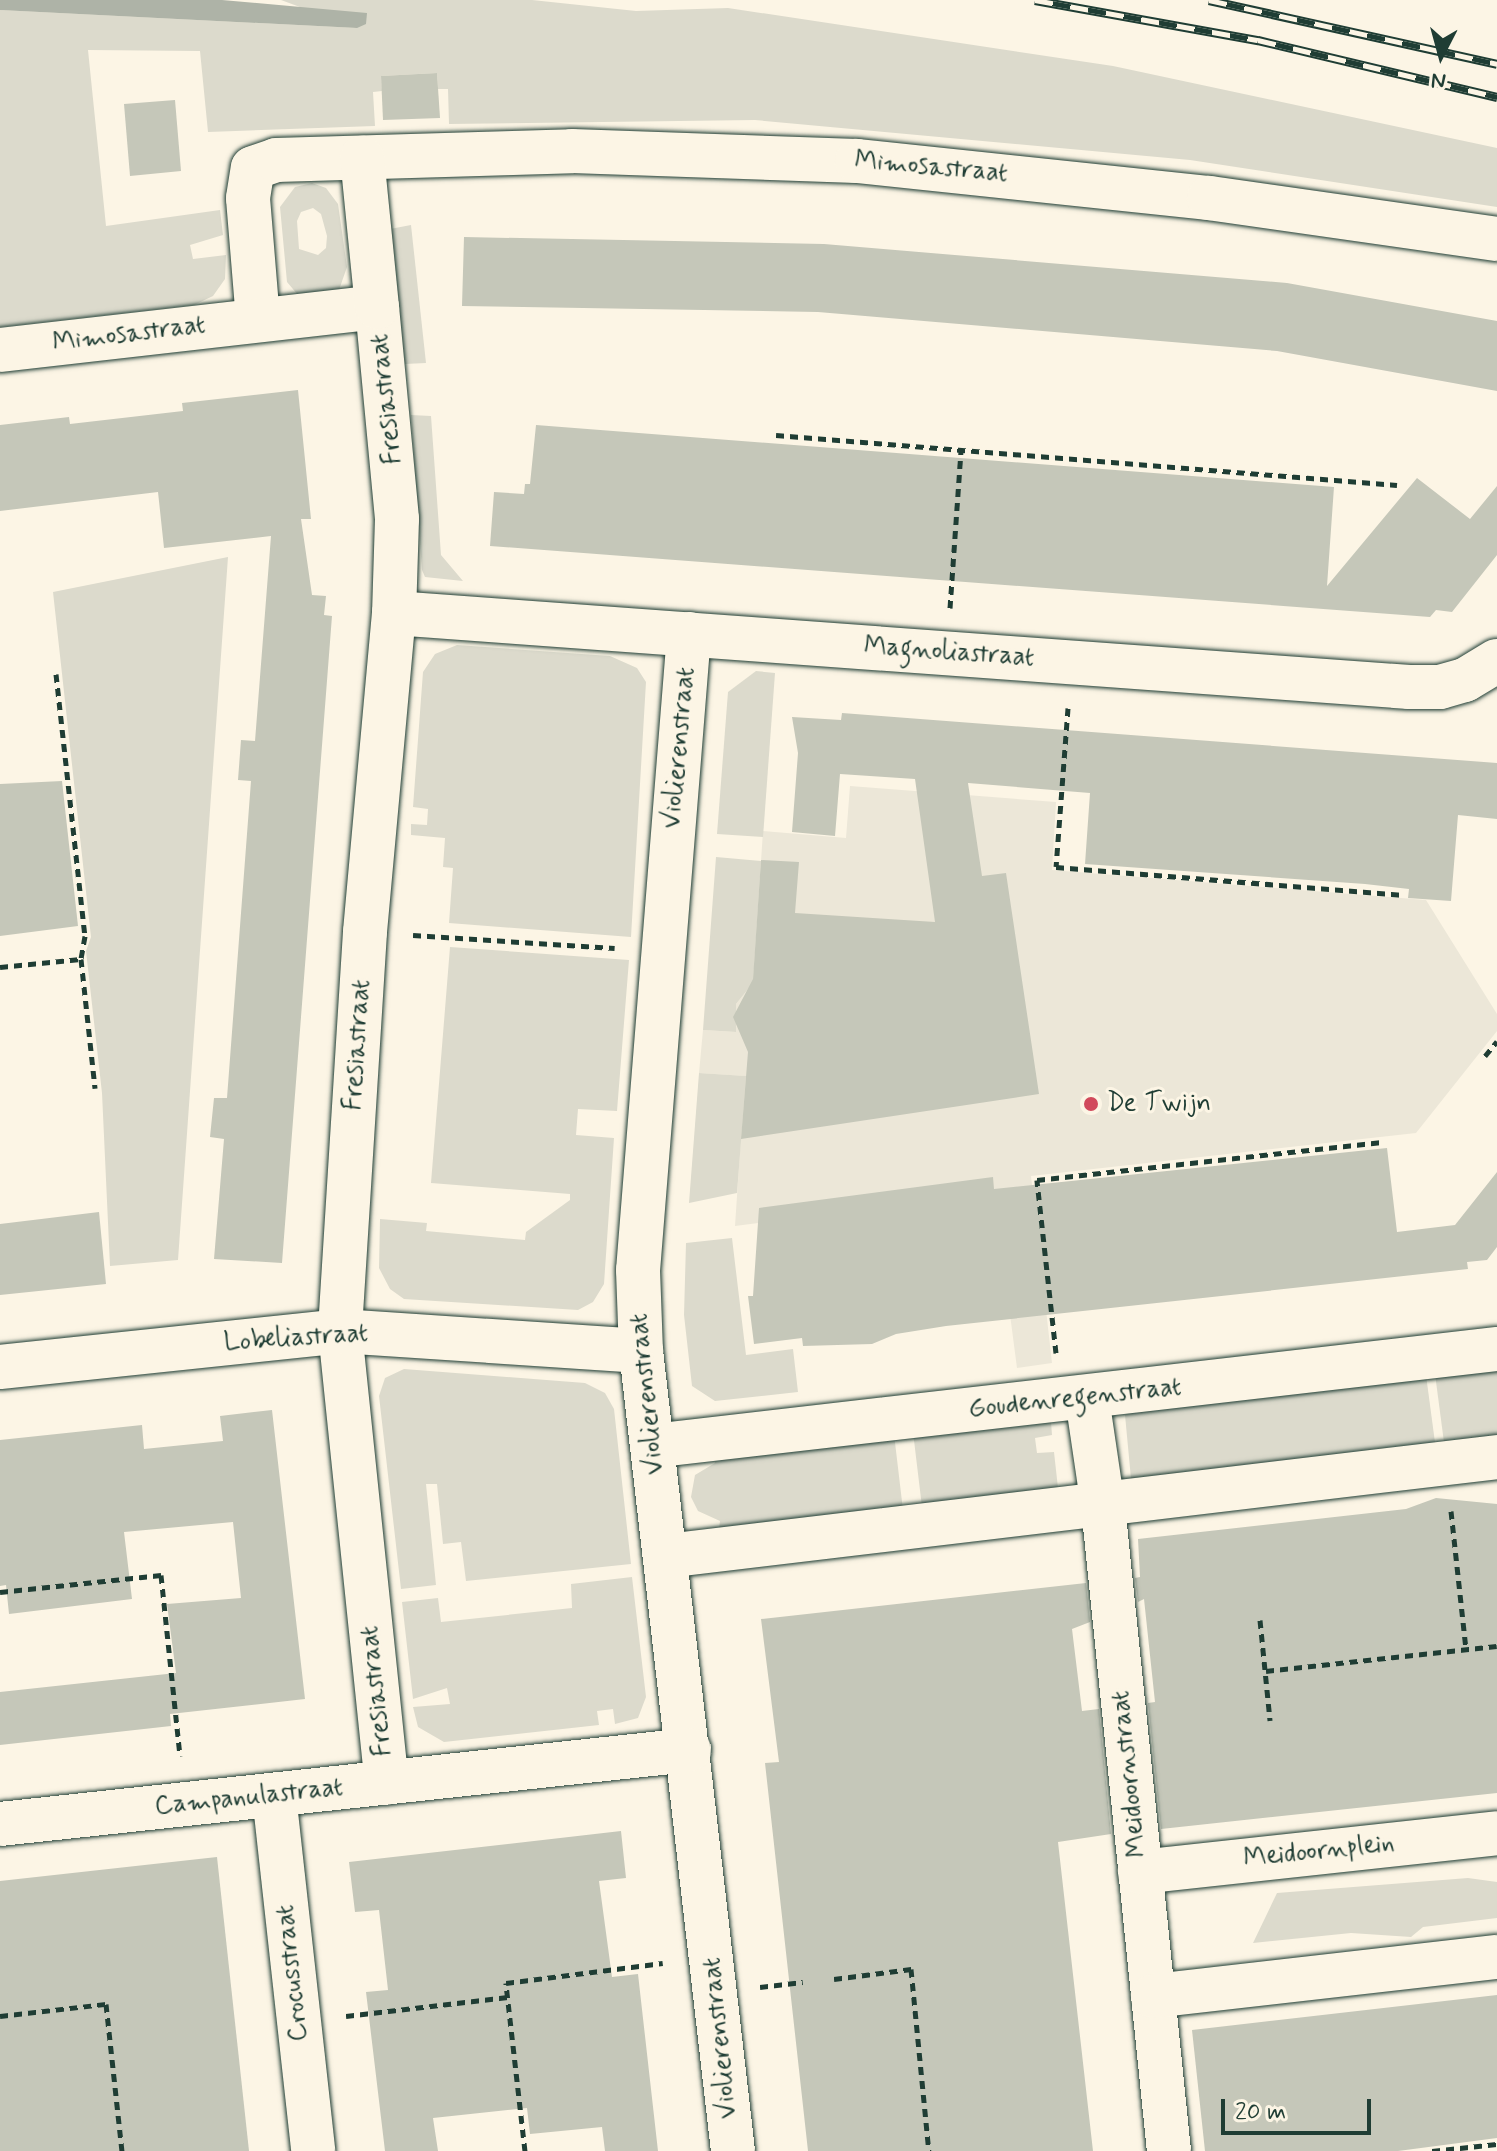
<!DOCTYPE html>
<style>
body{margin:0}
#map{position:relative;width:1497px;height:2151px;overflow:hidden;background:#fcf5e5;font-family:Mynerve,sans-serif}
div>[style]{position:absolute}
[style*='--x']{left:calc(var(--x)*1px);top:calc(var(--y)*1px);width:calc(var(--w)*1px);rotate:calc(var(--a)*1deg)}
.built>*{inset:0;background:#ece7d8}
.green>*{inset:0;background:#dcdacc}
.water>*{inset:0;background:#aeb3a7}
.building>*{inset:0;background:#c5c7b9}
.path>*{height:5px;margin-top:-2.5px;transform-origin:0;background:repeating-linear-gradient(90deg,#1f3d34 0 8px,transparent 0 14px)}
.roads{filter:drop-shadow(0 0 2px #1f3d34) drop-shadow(0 0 2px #1f3d34)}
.street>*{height:44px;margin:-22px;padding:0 22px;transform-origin:22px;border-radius:22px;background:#fcf5e5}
.rail>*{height:9px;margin-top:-4.5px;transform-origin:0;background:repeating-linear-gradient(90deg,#fcf5e5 0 18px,#1f3d34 0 36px);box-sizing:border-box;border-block:2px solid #1f3d34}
.dots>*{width:22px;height:22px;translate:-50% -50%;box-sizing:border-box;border:4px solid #fcf5e5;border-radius:50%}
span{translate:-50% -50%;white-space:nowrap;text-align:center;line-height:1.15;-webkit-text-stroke:6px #fcf5e5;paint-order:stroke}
.street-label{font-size:26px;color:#1f3d34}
.poi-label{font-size:26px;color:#1f3d34}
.left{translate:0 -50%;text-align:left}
.north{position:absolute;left:1401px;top:16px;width:80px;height:80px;-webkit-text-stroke:6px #fcf5e5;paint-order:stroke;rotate:186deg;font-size:22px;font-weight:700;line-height:32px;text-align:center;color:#1f3d34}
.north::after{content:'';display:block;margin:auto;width:28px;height:36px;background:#1f3d34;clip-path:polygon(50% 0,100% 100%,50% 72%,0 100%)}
.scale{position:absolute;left:1221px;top:2099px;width:150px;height:36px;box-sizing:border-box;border:4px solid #1f3d34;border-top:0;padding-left:10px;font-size:24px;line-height:28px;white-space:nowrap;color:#1f3d34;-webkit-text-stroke:6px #fcf5e5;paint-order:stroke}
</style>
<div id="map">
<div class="built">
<div style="clip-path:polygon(850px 786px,1056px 802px,1052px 870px,1426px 900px,1497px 1014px,1497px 1031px,1416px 1133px,1031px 1176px,1052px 1363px,1017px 1368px,994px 1192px,735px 1226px,745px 1076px,699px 1073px,703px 1030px,735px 1032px,736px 1004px,753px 983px,763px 831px,846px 838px)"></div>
</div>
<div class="green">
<div style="clip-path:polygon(281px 0,532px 0,636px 11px,728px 8px,1113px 66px,1497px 148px,1497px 207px,1190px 160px,755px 120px,449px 124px,448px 89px,438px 89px,437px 73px,381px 76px,382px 91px,373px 92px,375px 126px,208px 132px,200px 51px,88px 50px,106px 226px,220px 210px,223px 235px,190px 245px,193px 259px,226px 255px,225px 279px,213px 296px,194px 305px,0 327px,0 10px,357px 28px)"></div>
<div style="clip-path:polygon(evenodd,312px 183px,326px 188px,338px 204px,347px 267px,339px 290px,298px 295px,287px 282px,280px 207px,295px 187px,312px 183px,313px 208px,321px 214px,327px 236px,326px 248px,318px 255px,299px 249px,297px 221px,301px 212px,313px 208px)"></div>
<div style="clip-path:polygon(411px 225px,426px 363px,405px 364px,390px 229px)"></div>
<div style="clip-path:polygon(411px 415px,431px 416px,441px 555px,463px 581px,425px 577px,422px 570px)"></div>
<div style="clip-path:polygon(228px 557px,178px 1260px,110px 1266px,102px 1093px,86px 951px,91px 937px,53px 592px)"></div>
<div style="clip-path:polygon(457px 645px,610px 656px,637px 668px,646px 682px,631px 937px,449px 923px,453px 868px,443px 867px,445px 838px,411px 835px,411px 824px,427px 825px,428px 809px,413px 807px,423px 672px,435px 654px)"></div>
<div style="clip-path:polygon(756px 671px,775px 673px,763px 837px,717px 834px,728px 692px)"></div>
<div style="clip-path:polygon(716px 857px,761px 861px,753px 983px,736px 1004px,736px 1032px,703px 1030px)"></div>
<div style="clip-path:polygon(450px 947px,629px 960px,617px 1111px,578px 1109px,576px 1135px,614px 1138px,604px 1284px,593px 1302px,578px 1310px,404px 1299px,390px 1289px,379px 1268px,380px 1219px,427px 1223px,426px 1231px,525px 1240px,526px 1232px,570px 1200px,570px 1194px,431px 1183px)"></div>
<div style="clip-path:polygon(699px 1073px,746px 1076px,737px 1193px,689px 1203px)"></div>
<div style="clip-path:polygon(732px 1238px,746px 1355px,793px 1349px,798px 1392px,715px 1401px,692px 1386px,684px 1315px,686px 1243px)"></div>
<div style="clip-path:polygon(1497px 1367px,1497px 1444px,1445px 1450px,1435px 1374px)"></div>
<div style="clip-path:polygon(404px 1369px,585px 1383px,605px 1393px,614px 1409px,631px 1564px,466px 1581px,461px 1542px,443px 1544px,437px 1484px,426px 1484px,436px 1585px,401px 1589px,379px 1396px,385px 1378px)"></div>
<div style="clip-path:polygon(1426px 1375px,1436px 1450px,1131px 1479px,1125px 1415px,1130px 1412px)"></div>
<div style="clip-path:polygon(1051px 1422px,1052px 1435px,1035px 1438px,1037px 1453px,1054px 1452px,1058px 1488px,922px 1507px,913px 1432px)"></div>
<div style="clip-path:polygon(894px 1434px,903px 1510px,719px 1529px,720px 1521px,698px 1511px,691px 1497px,695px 1475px,715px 1463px,713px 1455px)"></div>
<div style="clip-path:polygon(632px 1577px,646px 1697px,638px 1718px,615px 1724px,613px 1709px,597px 1711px,599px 1725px,444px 1742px,418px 1727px,413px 1707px,450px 1704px,447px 1688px,413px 1699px,402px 1602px,438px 1598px,441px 1622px,572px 1608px,571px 1584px)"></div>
<div style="clip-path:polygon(1468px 1878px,1497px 1882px,1497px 1918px,1423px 1927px,1411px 1937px,1351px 1933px,1253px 1943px,1277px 1893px)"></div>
</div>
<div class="water">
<div style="clip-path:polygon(0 0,222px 0,367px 13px,366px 24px,357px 28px,0 10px)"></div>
</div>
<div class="building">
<div style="clip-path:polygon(437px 73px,440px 118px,383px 120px,381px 76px)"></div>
<div style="clip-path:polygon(175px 100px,181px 171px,130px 176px,124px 104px)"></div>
<div style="clip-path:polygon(464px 237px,824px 244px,1287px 283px,1497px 321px,1497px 391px,1277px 351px,818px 312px,462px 306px)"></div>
<div style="clip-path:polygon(298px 390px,311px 519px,301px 519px,312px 595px,326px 596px,324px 615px,332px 616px,282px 1263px,214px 1259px,224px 1139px,210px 1137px,214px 1098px,227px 1098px,251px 781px,238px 780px,241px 740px,255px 741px,271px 536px,164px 548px,158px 492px,0 511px,0 425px,69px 417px,70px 424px,183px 411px,182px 403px)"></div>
<div style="clip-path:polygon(536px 425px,1334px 487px,1327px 586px,1417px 478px,1470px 519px,1497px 486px,1497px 555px,1452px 612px,1436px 610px,1430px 617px,490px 546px,494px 492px,524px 494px,525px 484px,530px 484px)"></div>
<div style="clip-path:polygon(842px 713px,1497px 763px,1497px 819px,1458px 815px,1451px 901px,1408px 898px,1409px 889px,1365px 884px,1085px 864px,1090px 793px,968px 783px,982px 876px,1006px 873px,1039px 1094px,741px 1139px,748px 1052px,733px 1017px,753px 979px,761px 860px,799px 862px,795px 913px,935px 922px,915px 779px,840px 774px,835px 836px,792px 832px,798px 753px,792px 717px,841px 720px)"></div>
<div style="clip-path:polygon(62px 781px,78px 926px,0 936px,0 784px)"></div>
<div style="clip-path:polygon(1387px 1148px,1397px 1232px,1455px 1225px,1497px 1172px,1497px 1247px,1487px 1260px,1467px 1262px,1468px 1269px,946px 1326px,896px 1334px,872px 1344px,803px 1346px,802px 1338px,754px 1344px,748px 1296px,753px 1296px,759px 1208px,993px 1177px,994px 1189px)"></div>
<div style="clip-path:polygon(99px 1212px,106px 1284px,0 1295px,0 1224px)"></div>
<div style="clip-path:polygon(272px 1410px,305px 1699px,170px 1714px,171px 1726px,0 1745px,0 1692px,176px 1673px,167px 1604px,241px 1598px,233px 1522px,124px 1532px,132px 1599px,9px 1614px,6px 1585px,0 1586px,0 1440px,142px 1425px,144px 1449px,223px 1441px,220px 1416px)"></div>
<div style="clip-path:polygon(1436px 1498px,1497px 1504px,1497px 1793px,1161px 1829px,1148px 1703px,1155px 1702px,1144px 1599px,1138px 1602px,1135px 1578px,1140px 1577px,1138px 1539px,1406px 1509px)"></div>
<div style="clip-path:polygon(1086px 1583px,1090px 1622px,1072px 1629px,1082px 1711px,1099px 1709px,1111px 1834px,1058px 1842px,1093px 2151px,808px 2151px,765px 1763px,779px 1762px,761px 1619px)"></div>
<div style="clip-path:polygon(621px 1831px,626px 1878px,599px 1881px,612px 1977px,638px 1974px,658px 2151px,605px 2151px,602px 2127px,530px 2134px,527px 2108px,433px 2118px,438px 2151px,385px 2151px,366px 1992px,388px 1990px,379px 1910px,355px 1912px,349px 1862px)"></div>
<div style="clip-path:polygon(217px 1857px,249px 2151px,0 2151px,0 1881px)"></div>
<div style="clip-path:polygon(1497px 1995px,1497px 2138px,1398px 2151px,1205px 2151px,1192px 2030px)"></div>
</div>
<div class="path">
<div style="--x:776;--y:435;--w:623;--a:4.6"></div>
<div style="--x:950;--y:608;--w:157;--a:-86"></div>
<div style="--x:56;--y:674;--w:264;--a:83.7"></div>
<div style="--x:85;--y:936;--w:23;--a:100"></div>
<div style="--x:81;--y:959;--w:130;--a:83.8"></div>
<div style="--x:1068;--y:708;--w:159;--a:94.3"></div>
<div style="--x:1056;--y:867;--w:349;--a:4.6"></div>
<div style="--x:413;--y:935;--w:202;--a:3.7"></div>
<div style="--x:0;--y:967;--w:81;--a:-5.6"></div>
<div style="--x:1485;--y:1056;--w:19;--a:-51"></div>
<div style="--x:1056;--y:1353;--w:174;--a:-96.3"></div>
<div style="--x:1037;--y:1180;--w:345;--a:-6.3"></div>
<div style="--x:1451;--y:1511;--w:139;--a:83.8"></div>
<div style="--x:0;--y:1592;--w:162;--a:-6"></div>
<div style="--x:161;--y:1575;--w:182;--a:84"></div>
<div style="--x:1260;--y:1620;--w:101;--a:84.3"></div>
<div style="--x:1266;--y:1671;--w:232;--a:-6.2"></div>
<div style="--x:834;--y:1979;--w:78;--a:-7.4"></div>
<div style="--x:911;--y:1969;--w:183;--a:84.4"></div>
<div style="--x:760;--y:1987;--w:43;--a:-6.6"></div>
<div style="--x:0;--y:2016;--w:107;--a:-6.5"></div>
<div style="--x:106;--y:2004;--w:148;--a:83.8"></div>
<div style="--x:346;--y:2016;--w:163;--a:-6.7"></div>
<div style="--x:525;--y:2151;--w:169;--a:-96.5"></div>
<div style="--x:506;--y:1983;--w:158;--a:-7.3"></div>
<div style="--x:1432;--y:2151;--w:65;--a:-6.1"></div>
</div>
<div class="roads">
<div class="street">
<div style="--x:377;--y:307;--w:213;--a:84.6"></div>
<div style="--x:397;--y:519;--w:94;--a:91.8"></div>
<div style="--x:394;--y:613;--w:320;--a:95.2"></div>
<div style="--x:365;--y:932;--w:400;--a:93.6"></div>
<div style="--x:340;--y:1331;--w:454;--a:84.1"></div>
<div style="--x:258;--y:320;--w:122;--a:-94.7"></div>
<div style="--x:248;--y:198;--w:30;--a:-81"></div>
<div style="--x:253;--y:168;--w:24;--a:-19"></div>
<div style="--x:276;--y:160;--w:296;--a:-1.7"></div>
<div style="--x:572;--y:151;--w:285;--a:2"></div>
<div style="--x:857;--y:161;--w:354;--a:6"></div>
<div style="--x:1209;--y:198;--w:291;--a:8.1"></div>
<div style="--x:0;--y:350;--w:379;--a:-6.5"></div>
<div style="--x:377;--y:307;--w:150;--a:-95.7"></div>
<div style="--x:394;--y:613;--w:1018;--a:4.17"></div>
<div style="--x:1409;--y:687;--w:31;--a:0"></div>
<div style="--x:1440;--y:687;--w:26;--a:-16"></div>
<div style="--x:1465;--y:680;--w:37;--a:-31"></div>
<div style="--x:689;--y:634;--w:638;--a:94.58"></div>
<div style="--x:638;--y:1270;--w:81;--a:87.9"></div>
<div style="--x:641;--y:1351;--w:805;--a:83.44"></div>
<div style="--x:0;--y:1367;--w:342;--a:-6"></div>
<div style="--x:340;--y:1331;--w:302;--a:3.8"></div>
<div style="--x:1087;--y:1398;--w:109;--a:81.6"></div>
<div style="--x:1103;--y:1506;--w:648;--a:84.16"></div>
<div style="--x:652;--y:1446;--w:851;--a:-6.55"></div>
<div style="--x:666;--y:1556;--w:837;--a:-6.79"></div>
<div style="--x:274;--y:1795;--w:358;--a:83.7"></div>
<div style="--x:0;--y:1824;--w:693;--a:-6.13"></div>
<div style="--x:1140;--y:1872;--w:359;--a:-6.2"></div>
<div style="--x:1153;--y:1996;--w:346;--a:-6.5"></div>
</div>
</div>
<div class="rail">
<div style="--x:1035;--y:0;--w:227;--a:10.2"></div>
<div style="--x:1258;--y:40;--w:246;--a:13.4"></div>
<div style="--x:1209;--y:0;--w:295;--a:12.5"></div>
</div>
<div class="dots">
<div style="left:1091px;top:1104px;background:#d1495b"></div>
</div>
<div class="street-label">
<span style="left:931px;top:168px;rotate:5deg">Mimosastraat</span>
<span style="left:129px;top:335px;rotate:-7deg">Mimosastraat</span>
<span style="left:387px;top:399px;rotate:-96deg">Fresiastraat</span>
<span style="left:949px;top:653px;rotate:4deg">Magnoliastraat</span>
<span style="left:680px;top:748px;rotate:-85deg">Violierenstraat</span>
<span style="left:358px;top:1045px;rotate:-86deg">Fresiastraat</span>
<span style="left:296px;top:1339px;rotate:-4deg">Lobeliastraat</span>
<span style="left:648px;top:1394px;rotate:-96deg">Violierenstraat</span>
<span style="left:1075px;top:1399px;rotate:-6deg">Goudenregenstraat</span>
<span style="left:377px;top:1691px;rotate:-96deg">Fresiastraat</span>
<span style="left:1130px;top:1774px;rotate:-96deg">Meidoornstraat</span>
<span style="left:249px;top:1798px;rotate:-6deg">Campanulastraat</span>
<span style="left:1319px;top:1852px;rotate:-6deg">Meidoornplein</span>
<span style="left:293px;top:1973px;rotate:-96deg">Crocusstraat</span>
<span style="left:721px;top:2038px;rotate:-96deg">Violierenstraat</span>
</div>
<div class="poi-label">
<span class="left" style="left:1107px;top:1104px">De Twijn</span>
</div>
<div class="north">N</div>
<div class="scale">20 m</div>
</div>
